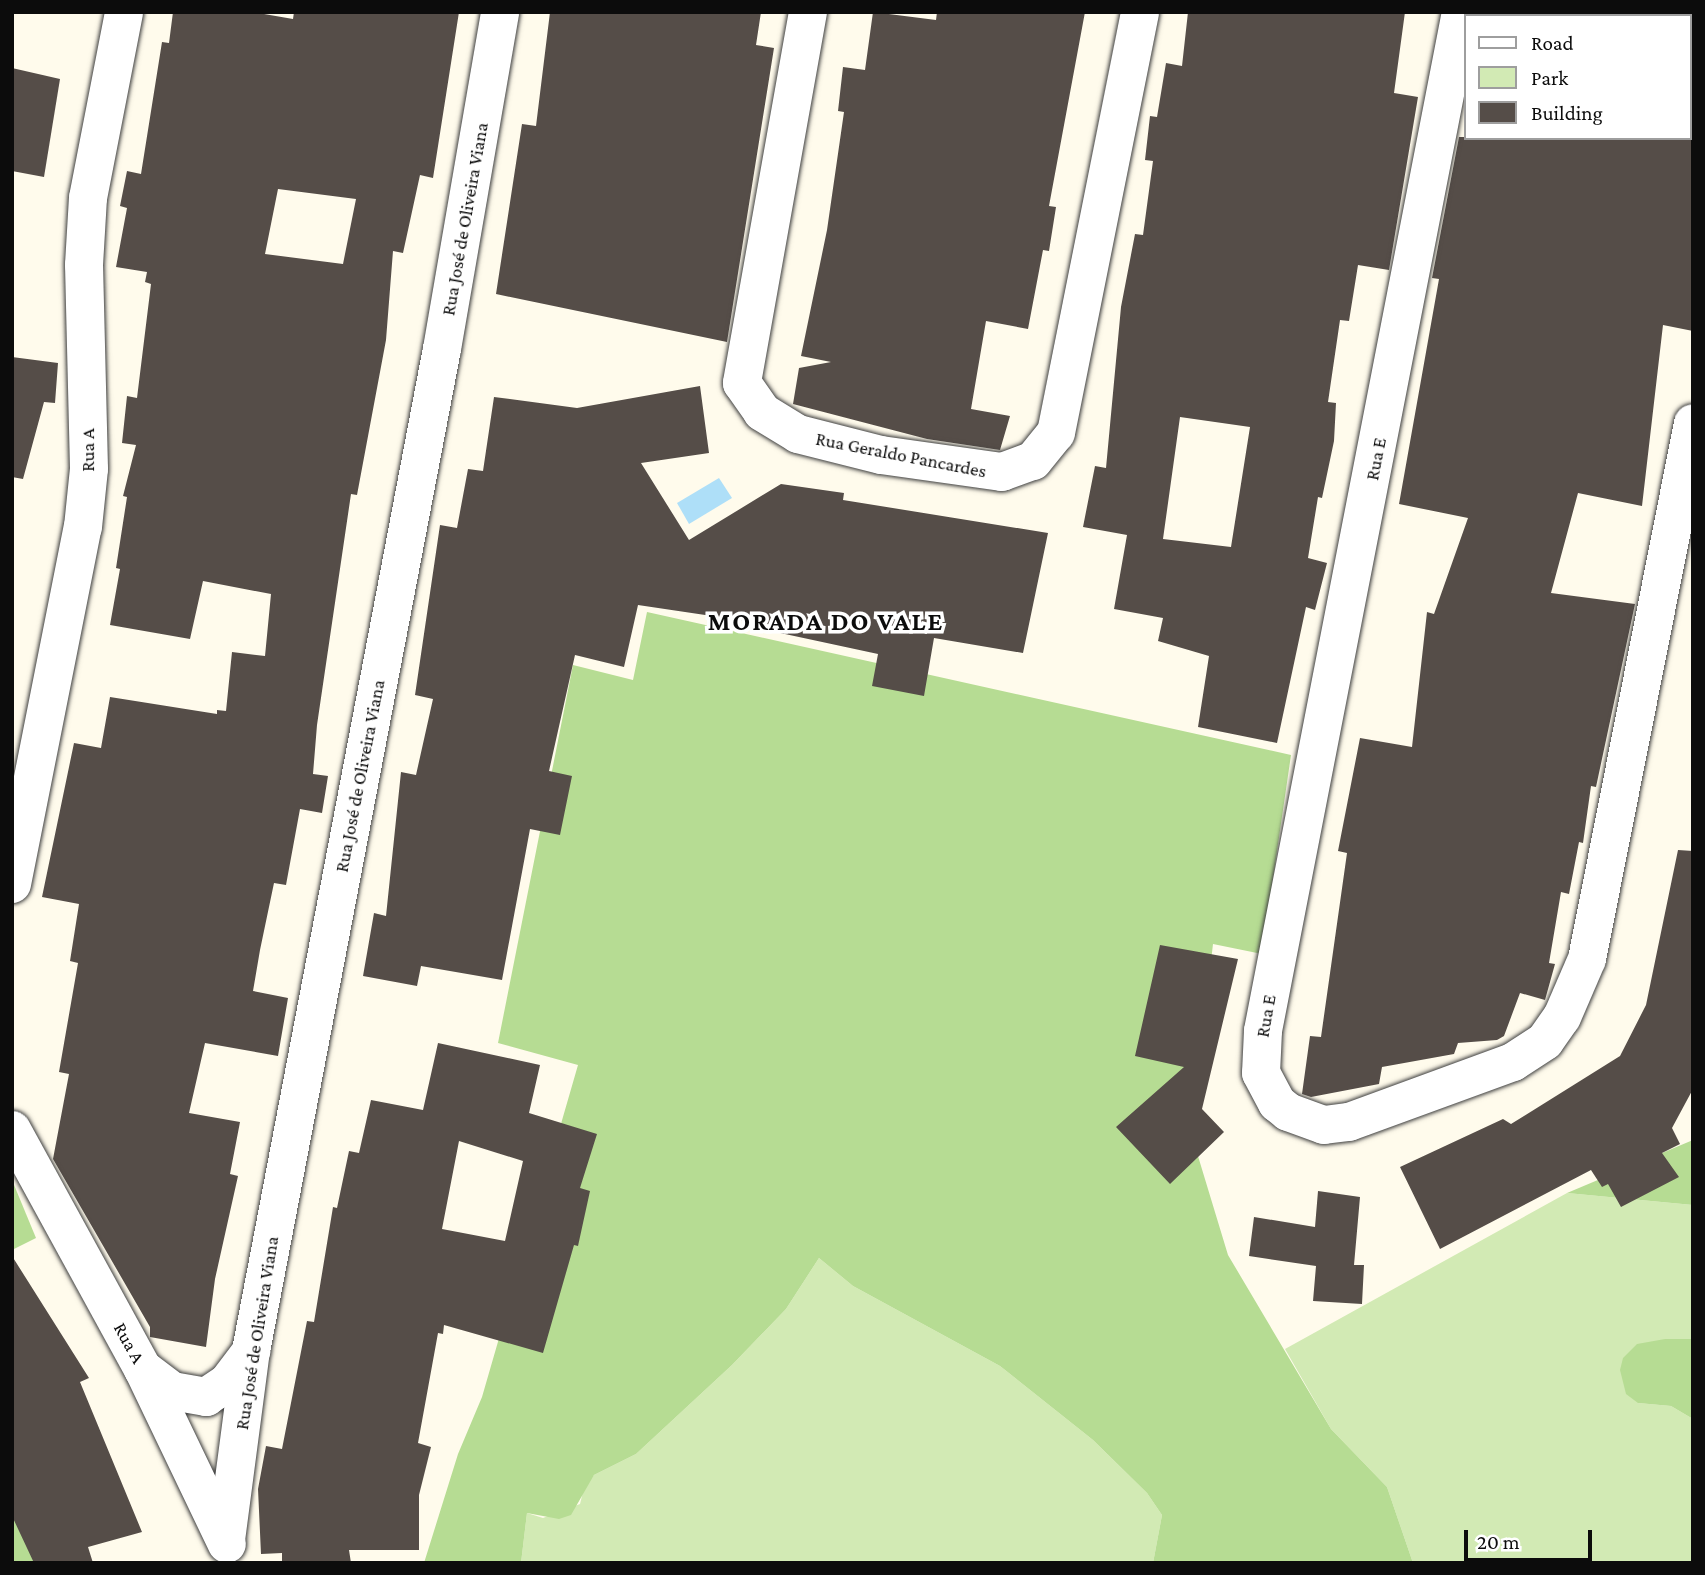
<!DOCTYPE html>
<meta charset="utf-8">
<style>
body{margin:0}
#map{position:relative;width:1705px;height:1575px;overflow:hidden;background:#fffbec;font-family:"Crimson Pro",serif}
div>[style]{position:absolute}
[style*='--x']{left:calc(var(--x)*1px);top:calc(var(--y)*1px);width:calc(var(--w)*1px);rotate:calc(var(--a)*1deg)}
.green>*{inset:0;background:#d2eab4}
.forest>*{inset:0;background:#b6dc93}
.water>*{inset:0;background:#aedff8}
.building>*{inset:0;background:#554d48}
.roads{filter:drop-shadow(0 0 2px #3f3f3f) drop-shadow(0 0 2px #3f3f3f)}
.minor>*{height:38px;margin:-19px;padding:0 19px;transform-origin:19px;border-radius:19px;background:#fff}
span{translate:-50% -50%;white-space:nowrap;text-align:center;line-height:1.15;-webkit-text-stroke:7px #fff;paint-order:stroke}
.street-label{font-size:19px;color:#0c0c0c}
.district-label{font-size:26px;color:#0c0c0c;font-weight:700;letter-spacing:2px}
.frame{position:absolute;inset:0;border:14px solid #0c0c0c;pointer-events:none}
.legend{position:absolute;left:1464px;top:14px;width:228px;height:126px;box-sizing:border-box;background:#fff;border:2px solid #9e9e9e;margin:0;padding:9px 12px;list-style:none;font-size:21px;color:#0c0c0c}
.legend li{display:flex;align-items:center;gap:14px;height:35px}
.legend b{width:35px;border:2px solid #9e9e9e}
.scale{position:absolute;left:1464px;top:1530px;width:128px;height:32px;box-sizing:border-box;border:4px solid #0c0c0c;border-top:0;padding-left:9px;font-size:21px;line-height:24px;white-space:nowrap;color:#0c0c0c;-webkit-text-stroke:5px #fff;paint-order:stroke}
</style>
<div id="map">
<div class="green">
<div style="clip-path:polygon(1567px 1193px,1693px 1205px,1693px 1339px,1665px 1339px,1638px 1403px,1671px 1406px,1693px 1419px,1693px 1563px,1413px 1563px,1387px 1487px,1331px 1429px,1285px 1349px)"></div>
<div style="clip-path:polygon(819px 1258px,853px 1286px,1000px 1366px,1093px 1440px,1147px 1493px,1162px 1515px,1153px 1563px,521px 1563px,527px 1513px,543px 1518px,580px 1504px,584px 1488px,594px 1475px,636px 1454px,732px 1365px,786px 1309px)"></div>
</div>
<div class="forest">
<div style="clip-path:polygon(647px 612px,1291px 755px,1262px 954px,1213px 944px,1191px 1133px,1228px 1255px,1331px 1429px,1387px 1487px,1413px 1563px,1153px 1563px,1162px 1515px,1147px 1493px,1093px 1440px,1000px 1366px,853px 1286px,819px 1258px,786px 1309px,732px 1365px,636px 1454px,594px 1475px,571px 1515px,559px 1519px,527px 1513px,521px 1563px,424px 1563px,458px 1454px,482px 1397px,578px 1065px,498px 1043px,573px 665px,633px 680px)"></div>
<div style="clip-path:polygon(1693px 1140px,1693px 1205px,1567px 1193px)"></div>
<div style="clip-path:polygon(12px 1180px,36px 1238px,12px 1250px)"></div>
<div style="clip-path:polygon(1665px 1339px,1693px 1339px,1693px 1419px,1671px 1406px,1638px 1403px,1626px 1394px,1620px 1370px,1623px 1358px,1637px 1344px)"></div>
<div style="clip-path:polygon(12px 1465px,59px 1563px,12px 1563px)"></div>
</div>
<div class="water">
<div style="clip-path:polygon(719px 478px,732px 498px,689px 524px,677px 503px)"></div>
</div>
<div class="building">
<div style="clip-path:polygon(evenodd,173px 12px,253px 12px,293px 19px,294px 12px,459px 12px,433px 178px,420px 175px,403px 253px,393px 251px,386px 340px,357px 495px,351px 494px,317px 725px,313px 774px,328px 776px,322px 813px,300px 809px,286px 885px,274px 883px,260px 950px,253px 991px,288px 998px,278px 1056px,205px 1043px,189px 1113px,240px 1122px,230px 1174px,238px 1176px,215px 1279px,206px 1347px,150px 1337px,150px 1327px,53px 1159px,69px 1074px,59px 1072px,78px 963px,70px 961px,79px 904px,42px 897px,74px 743px,101px 748px,110px 697px,217px 714px,217px 710px,226px 711px,232px 652px,265px 656px,271px 594px,203px 581px,190px 639px,110px 625px,120px 569px,116px 568px,127px 497px,123px 496px,136px 445px,122px 443px,127px 396px,137px 398px,151px 284px,145px 282px,147px 272px,116px 267px,127px 208px,120px 206px,127px 171px,141px 174px,162px 42px,169px 43px,173px 12px,278px 189px,356px 199px,343px 264px,265px 254px,278px 189px)"></div>
<div style="clip-path:polygon(550px 12px,761px 12px,756px 45px,774px 48px,727px 342px,496px 294px,522px 124px,536px 126px)"></div>
<div style="clip-path:polygon(873px 12px,936px 20px,937px 12px,1085px 12px,1049px 206px,1056px 207px,1049px 251px,1043px 250px,1028px 329px,986px 321px,971px 409px,1010px 416px,1000px 450px,927px 439px,793px 404px,799px 368px,831px 362px,801px 356px,827px 230px,844px 112px,838px 111px,843px 67px,865px 70px)"></div>
<div style="clip-path:polygon(evenodd,1188px 12px,1405px 12px,1394px 93px,1418px 97px,1389px 270px,1358px 265px,1349px 321px,1340px 320px,1328px 402px,1336px 403px,1334px 441px,1322px 498px,1318px 497px,1308px 558px,1327px 563px,1315px 610px,1306px 607px,1277px 743px,1198px 727px,1209px 656px,1158px 641px,1163px 618px,1114px 609px,1127px 535px,1083px 527px,1095px 466px,1106px 468px,1121px 307px,1135px 234px,1143px 235px,1153px 161px,1145px 160px,1150px 116px,1157px 117px,1166px 63px,1182px 66px,1188px 12px,1180px 417px,1250px 427px,1231px 547px,1163px 539px,1180px 417px)"></div>
<div style="clip-path:polygon(12px 68px,60px 79px,44px 177px,12px 171px)"></div>
<div style="clip-path:polygon(1459px 137px,1693px 138px,1693px 331px,1663px 325px,1642px 506px,1578px 493px,1551px 593px,1635px 604px,1596px 787px,1591px 786px,1583px 843px,1579px 842px,1569px 894px,1561px 892px,1549px 963px,1555px 964px,1545px 1000px,1520px 993px,1504px 1036px,1497px 1040px,1458px 1043px,1454px 1054px,1382px 1067px,1379px 1084px,1311px 1097px,1302px 1094px,1310px 1036px,1321px 1037px,1347px 853px,1338px 851px,1360px 738px,1412px 747px,1427px 612px,1434px 614px,1468px 518px,1399px 504px,1439px 279px,1432px 278px)"></div>
<div style="clip-path:polygon(12px 357px,58px 363px,55px 403px,44px 402px,23px 479px,12px 477px)"></div>
<div style="clip-path:polygon(700px 386px,709px 453px,641px 463px,689px 540px,781px 484px,844px 493px,843px 500px,1048px 533px,1023px 653px,934px 638px,924px 696px,872px 686px,878px 654px,771px 631px,772px 625px,638px 605px,624px 667px,575px 655px,549px 771px,572px 776px,560px 835px,530px 829px,502px 980px,421px 966px,417px 986px,363px 976px,374px 913px,386px 916px,401px 772px,416px 775px,433px 699px,415px 695px,440px 525px,457px 528px,468px 469px,483px 471px,494px 397px,577px 408px)"></div>
<div style="clip-path:polygon(1678px 850px,1693px 851px,1693px 1089px,1672px 1128px,1680px 1144px,1662px 1153px,1679px 1177px,1621px 1207px,1608px 1184px,1602px 1187px,1591px 1170px,1440px 1249px,1400px 1167px,1503px 1119px,1511px 1124px,1620px 1056px,1646px 1005px)"></div>
<div style="clip-path:polygon(1160px 945px,1238px 959px,1202px 1109px,1224px 1132px,1170px 1184px,1116px 1127px,1184px 1067px,1135px 1056px)"></div>
<div style="clip-path:polygon(evenodd,438px 1043px,540px 1065px,529px 1113px,597px 1134px,580px 1188px,590px 1191px,578px 1246px,574px 1245px,543px 1353px,444px 1325px,443px 1334px,438px 1333px,418px 1443px,431px 1447px,419px 1495px,419px 1550px,349px 1550px,351px 1563px,282px 1563px,282px 1553px,261px 1554px,258px 1489px,266px 1446px,282px 1449px,307px 1321px,314px 1322px,333px 1207px,337px 1208px,349px 1151px,359px 1153px,371px 1100px,423px 1110px,438px 1043px,459px 1141px,523px 1161px,505px 1241px,442px 1229px,459px 1141px)"></div>
<div style="clip-path:polygon(1318px 1191px,1360px 1197px,1354px 1265px,1364px 1265px,1362px 1304px,1313px 1301px,1316px 1266px,1249px 1256px,1254px 1217px,1315px 1227px)"></div>
<div style="clip-path:polygon(12px 1256px,89px 1378px,80px 1382px,142px 1532px,88px 1547px,93px 1563px,34px 1563px,12px 1516px)"></div>
</div>
<div class="roads">
<div class="minor">
<div style="--x:808;--y:12;--w:377;--a:100.1"></div>
<div style="--x:742;--y:383;--w:35;--a:55"></div>
<div style="--x:762;--y:412;--w:42;--a:31.4"></div>
<div style="--x:798;--y:434;--w:86;--a:14.2"></div>
<div style="--x:881;--y:455;--w:122;--a:8"></div>
<div style="--x:1002;--y:472;--w:33;--a:-20"></div>
<div style="--x:1033;--y:461;--w:36;--a:-51"></div>
<div style="--x:1056;--y:433;--w:429;--a:-78.7"></div>
<div style="--x:1461;--y:12;--w:1038;--a:101"></div>
<div style="--x:1263;--y:1031;--w:42;--a:92.7"></div>
<div style="--x:1261;--y:1073;--w:34;--a:62"></div>
<div style="--x:1277;--y:1103;--w:14;--a:39"></div>
<div style="--x:1288;--y:1112;--w:38;--a:20"></div>
<div style="--x:1324;--y:1125;--w:25;--a:-7"></div>
<div style="--x:1349;--y:1122;--w:175;--a:-20.1"></div>
<div style="--x:1513;--y:1062;--w:38;--a:-33"></div>
<div style="--x:1545;--y:1041;--w:29;--a:-55"></div>
<div style="--x:1562;--y:1017;--w:63;--a:-66.7"></div>
<div style="--x:1587;--y:959;--w:546;--a:-78.81"></div>
<div style="--x:12;--y:884;--w:364;--a:-78.8"></div>
<div style="--x:83;--y:527;--w:58;--a:-84.1"></div>
<div style="--x:89;--y:469;--w:204;--a:-91.4"></div>
<div style="--x:84;--y:265;--w:67;--a:-86.6"></div>
<div style="--x:88;--y:198;--w:189;--a:-79"></div>
<div style="--x:12;--y:1130;--w:273;--a:61.3"></div>
<div style="--x:143;--y:1369;--w:194;--a:64.4"></div>
<div style="--x:143;--y:1369;--w:36;--a:37"></div>
<div style="--x:172;--y:1391;--w:35;--a:10"></div>
<div style="--x:206;--y:1397;--w:27;--a:-34"></div>
<div style="--x:228;--y:1382;--w:39;--a:-53"></div>
<div style="--x:226;--y:1540;--w:191;--a:-82.5"></div>
<div style="--x:251;--y:1351;--w:1020;--a:-79.21"></div>
<div style="--x:442;--y:349;--w:342;--a:-80.2"></div>
</div>
</div>
<div class="street-label">
<span style="left:465px;top:219px;rotate:-80deg">Rua José de Oliveira Viana</span>
<span style="left:88px;top:450px;rotate:-90deg">Rua A</span>
<span style="left:901px;top:455px;rotate:11deg">Rua Geraldo Pancardes</span>
<span style="left:1376px;top:459px;rotate:-79deg">Rua E</span>
<span style="left:360px;top:776px;rotate:-79deg">Rua José de Oliveira Viana</span>
<span style="left:1266px;top:1016px;rotate:-80deg">Rua E</span>
<span style="left:257px;top:1333px;rotate:-81deg">Rua José de Oliveira Viana</span>
<span style="left:129px;top:1343px;rotate:61deg">Rua A</span>
</div>
<div class="district-label">
<span style="left:826px;top:622px">MORADA DO VALE</span>
</div>
<div class="frame"></div>
<ul class="legend">
<li><b style="height:9px;background:#fff"></b>Road</li>
<li><b style="height:19px;background:#d2eab4"></b>Park</li>
<li><b style="height:19px;background:#554d48"></b>Building</li>
</ul>
<div class="scale">20 m</div>
</div>
